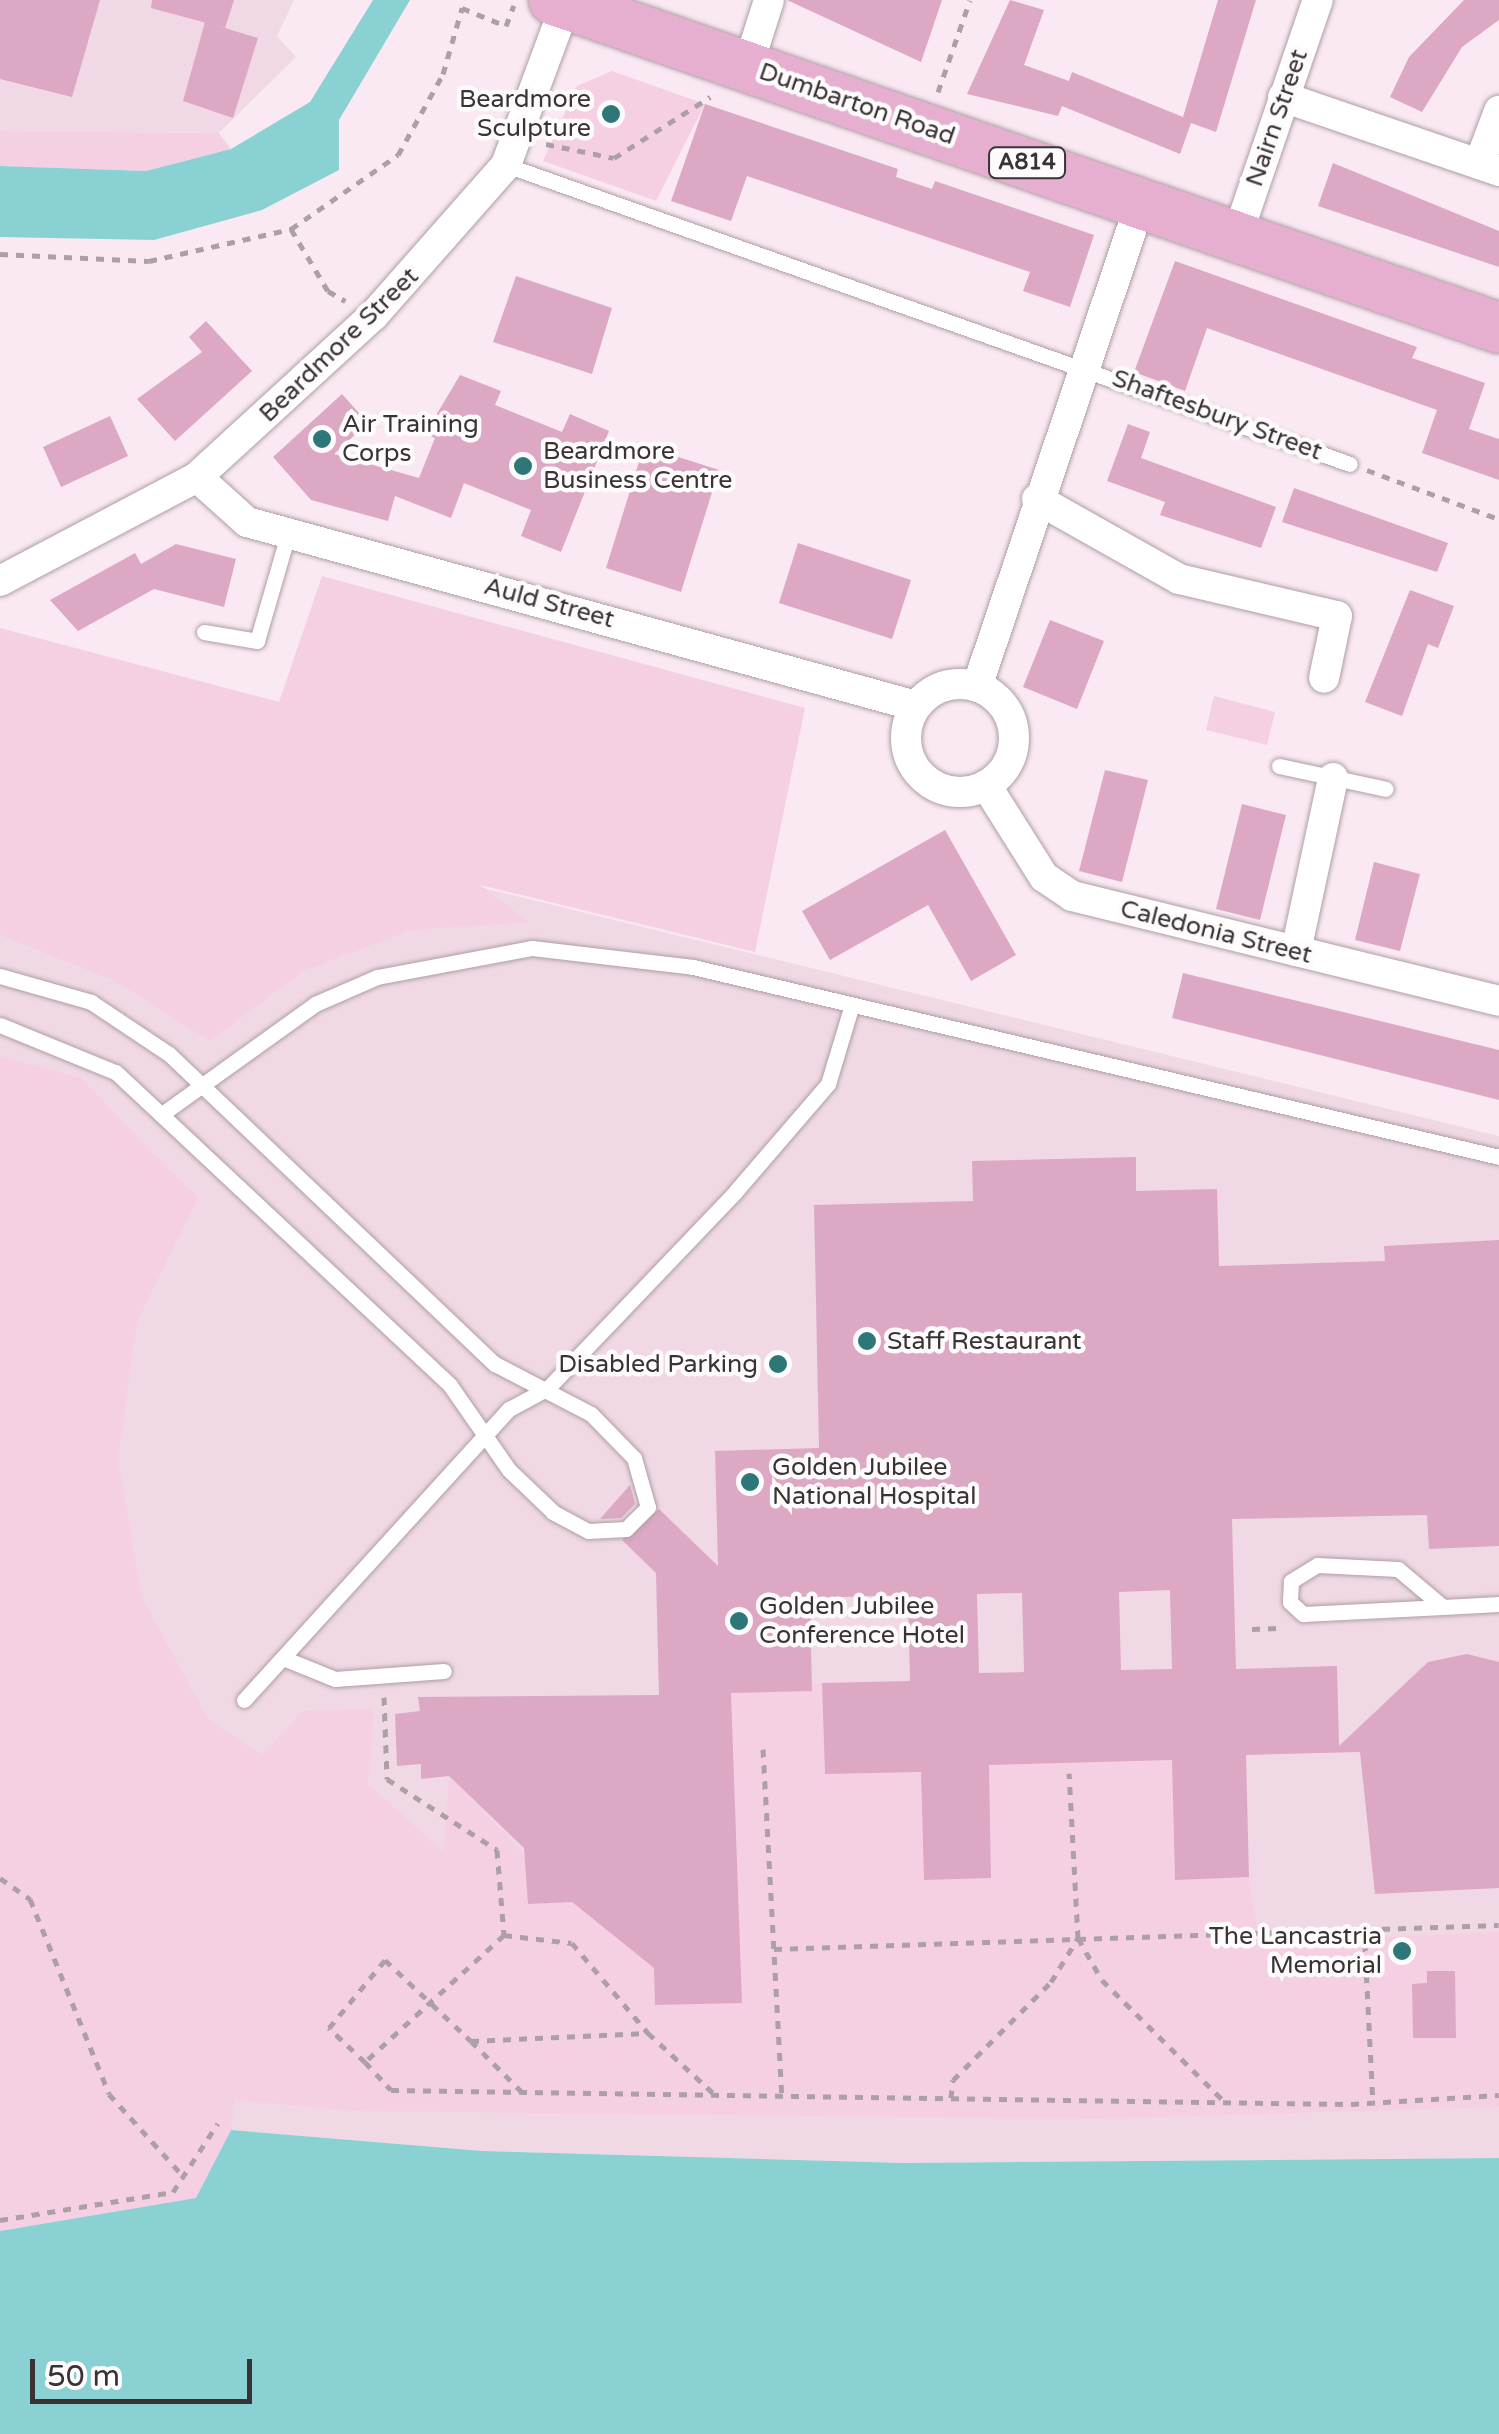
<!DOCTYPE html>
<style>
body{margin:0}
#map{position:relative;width:1499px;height:2434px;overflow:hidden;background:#fae9f2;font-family:"Varela Round",sans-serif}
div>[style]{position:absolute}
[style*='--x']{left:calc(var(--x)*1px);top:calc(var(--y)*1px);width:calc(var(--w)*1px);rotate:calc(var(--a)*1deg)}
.built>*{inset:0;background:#f0d9e4}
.green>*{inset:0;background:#f5d0e3}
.water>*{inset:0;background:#8ad1d3}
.building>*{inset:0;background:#dca8c4}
.path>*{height:5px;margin-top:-2.5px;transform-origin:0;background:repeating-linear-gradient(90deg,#aca0a6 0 8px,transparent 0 16px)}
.roads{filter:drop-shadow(0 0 2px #ae9ea6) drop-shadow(0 0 2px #ae9ea6)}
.lane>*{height:15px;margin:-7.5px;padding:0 7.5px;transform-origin:7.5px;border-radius:7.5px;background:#fff}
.street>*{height:30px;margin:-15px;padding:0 15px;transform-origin:15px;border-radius:15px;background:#fff}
.street>.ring{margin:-15px;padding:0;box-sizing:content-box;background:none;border:30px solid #fff;border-radius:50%}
.primary>*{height:50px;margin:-25px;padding:0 25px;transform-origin:25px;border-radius:25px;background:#e6afd0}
.dots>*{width:28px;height:28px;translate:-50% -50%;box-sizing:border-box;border:5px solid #fefbfd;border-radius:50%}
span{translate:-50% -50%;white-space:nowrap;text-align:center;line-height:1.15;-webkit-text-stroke:9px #fefbfd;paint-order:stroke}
.shield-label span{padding:2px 8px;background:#fefbfd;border:2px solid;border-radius:8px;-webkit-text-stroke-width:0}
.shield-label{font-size:22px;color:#3a3336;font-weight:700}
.poi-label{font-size:25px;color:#3a3336}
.right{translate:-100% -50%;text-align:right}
.left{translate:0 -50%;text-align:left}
.street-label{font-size:25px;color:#3a3336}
.scale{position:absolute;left:30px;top:2359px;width:222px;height:45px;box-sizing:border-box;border:5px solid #3a3336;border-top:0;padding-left:12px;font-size:30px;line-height:35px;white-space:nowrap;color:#3a3336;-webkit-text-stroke:8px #fefbfd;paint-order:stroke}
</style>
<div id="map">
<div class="built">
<div style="clip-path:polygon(0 0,294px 0,277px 36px,296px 57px,219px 133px,0 131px)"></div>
<div style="clip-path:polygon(0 770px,1499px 1136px,1499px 2158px,904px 2163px,483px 2151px,231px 2130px,238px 2066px,0 1827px)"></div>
</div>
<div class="green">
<div style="clip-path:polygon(612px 71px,705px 104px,656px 201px,543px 161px,577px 86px)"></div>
<div style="clip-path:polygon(0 131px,219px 133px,231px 149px,146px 171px,0 166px)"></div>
<div style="clip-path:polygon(322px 576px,805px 708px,755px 952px,480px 885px,529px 922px,412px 930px,303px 971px,210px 1041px,115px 981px,0 935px,0 628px,279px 702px)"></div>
<div style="clip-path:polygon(1214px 696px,1275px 712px,1267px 745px,1206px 730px)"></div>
<div style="clip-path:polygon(0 1056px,80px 1078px,198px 1198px,137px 1322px,118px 1460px,142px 1597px,208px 1719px,262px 1755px,303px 1711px,374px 1709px,368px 1784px,444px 1852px,449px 1776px,571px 1902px,654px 1968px,655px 2005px,742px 2002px,731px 1693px,822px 1683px,825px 1774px,921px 1772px,924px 1880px,991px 1878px,989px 1765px,1172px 1760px,1175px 1879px,1249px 1877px,1259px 1942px,1499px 1932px,1499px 2107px,1096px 2119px,353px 2111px,235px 2100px,231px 2130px,197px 2198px,0 2231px)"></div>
</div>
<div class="water">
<div style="clip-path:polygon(373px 0,410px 0,339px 120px,339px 170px,262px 210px,154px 240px,0 237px,0 166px,146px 171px,231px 149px,310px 102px)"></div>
<div style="clip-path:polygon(231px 2130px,483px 2151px,904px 2163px,1499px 2158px,1499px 2434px,0 2434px,0 2231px,196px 2198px)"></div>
</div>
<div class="building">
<div style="clip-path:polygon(0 0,100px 0,72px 97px,0 79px)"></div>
<div style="clip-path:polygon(152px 0,234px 0,225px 28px,151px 8px)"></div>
<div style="clip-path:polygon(787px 0,942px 0,921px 62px)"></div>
<div style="clip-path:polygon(1010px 0,1044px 10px,1024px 65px,1069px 81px,1072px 72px,1183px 117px,1218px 0,1256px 0,1216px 132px,1191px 123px,1180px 154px,1062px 106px,1058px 116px,967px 94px)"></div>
<div style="clip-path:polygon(1464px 0,1499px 0,1499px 20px,1462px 47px,1422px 112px,1390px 97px,1409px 57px)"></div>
<div style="clip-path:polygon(205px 22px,258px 38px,233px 118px,183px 101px)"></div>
<div style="clip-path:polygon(705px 104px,898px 169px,896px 177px,932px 189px,935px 181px,1094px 235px,1070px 307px,1023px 291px,1030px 272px,747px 176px,731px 221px,671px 201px)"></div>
<div style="clip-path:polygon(1333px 163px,1499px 231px,1499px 267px,1318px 206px)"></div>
<div style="clip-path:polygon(1175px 261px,1417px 347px,1412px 358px,1485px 383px,1469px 429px,1499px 439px,1499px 480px,1422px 453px,1437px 410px,1207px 328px,1185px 391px,1134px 372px)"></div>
<div style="clip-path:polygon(516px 276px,612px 308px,592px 374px,493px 342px)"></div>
<div style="clip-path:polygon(206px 321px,252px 371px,175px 441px,137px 399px,202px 352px,189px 337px)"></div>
<div style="clip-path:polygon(460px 375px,501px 391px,495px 405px,562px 432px,570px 414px,609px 431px,561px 552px,521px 536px,531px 510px,464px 483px,451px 518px,395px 496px,388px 521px,311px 500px,273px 457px,342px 394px,368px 423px,334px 454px,419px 478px,435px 438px,425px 434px)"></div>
<div style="clip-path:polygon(110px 416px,128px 456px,61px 487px,43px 447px)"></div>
<div style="clip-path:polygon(1128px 424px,1150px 432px,1141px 458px,1276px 507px,1261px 548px,1160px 515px,1165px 502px,1107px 481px)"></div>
<div style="clip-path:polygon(644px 446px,719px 470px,681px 592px,606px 568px)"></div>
<div style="clip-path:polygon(1294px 488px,1448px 543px,1437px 572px,1282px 522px)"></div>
<div style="clip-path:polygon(798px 543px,911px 580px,892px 639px,779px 603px)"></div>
<div style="clip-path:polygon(176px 544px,236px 559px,224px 607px,154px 589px,78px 631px,50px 600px,135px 553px,141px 564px)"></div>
<div style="clip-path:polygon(1410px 590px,1454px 606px,1438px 648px,1428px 644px,1402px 716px,1365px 702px)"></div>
<div style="clip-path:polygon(1050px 620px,1104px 641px,1077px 709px,1023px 687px)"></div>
<div style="clip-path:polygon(1105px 770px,1148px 780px,1122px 882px,1079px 871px)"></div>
<div style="clip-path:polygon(1242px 804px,1286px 815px,1260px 920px,1216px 909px)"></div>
<div style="clip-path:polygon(945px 830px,1016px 955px,971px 981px,928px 905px,830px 960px,802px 911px)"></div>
<div style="clip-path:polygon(1374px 862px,1420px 874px,1400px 951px,1355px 940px)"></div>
<div style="clip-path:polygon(1183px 973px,1499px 1050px,1499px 1100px,1172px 1018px)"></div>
<div style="clip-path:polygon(evenodd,1136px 1157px,1136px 1191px,1217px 1189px,1219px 1266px,1385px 1261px,1384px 1246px,1499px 1240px,1499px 1546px,1429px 1549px,1427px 1515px,1232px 1519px,1236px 1669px,1337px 1666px,1339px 1746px,1428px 1662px,1467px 1654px,1499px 1662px,1499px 1888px,1375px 1894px,1360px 1752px,1246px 1755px,1249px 1877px,1175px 1880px,1172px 1760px,989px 1765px,991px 1878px,924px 1880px,921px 1772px,825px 1774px,822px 1683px,910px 1681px,908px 1595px,810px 1598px,812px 1691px,731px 1693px,742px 2003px,655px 2005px,654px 1968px,572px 1902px,528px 1904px,524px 1848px,449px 1776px,421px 1779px,421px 1764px,397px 1766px,395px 1714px,420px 1711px,418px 1697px,659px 1695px,656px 1573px,622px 1540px,659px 1509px,718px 1566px,715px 1451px,819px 1448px,814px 1205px,973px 1201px,972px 1161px,1136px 1157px,1170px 1590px,1172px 1669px,1121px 1670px,1119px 1592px,1170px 1590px,1136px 1157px,1022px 1593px,1024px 1672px,979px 1673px,977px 1594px,1022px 1593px)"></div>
<div style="clip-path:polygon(630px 1485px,635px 1504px,621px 1518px,600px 1519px)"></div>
<div style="clip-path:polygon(1427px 1971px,1455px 1971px,1456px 2038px,1413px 2038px,1412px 1984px,1427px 1983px)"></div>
</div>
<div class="path">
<div style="--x:938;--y:92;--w:97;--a:-70.8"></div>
<div style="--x:546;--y:144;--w:69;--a:11.6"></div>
<div style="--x:614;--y:158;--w:114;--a:-32.4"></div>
<div style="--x:291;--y:229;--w:72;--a:59.2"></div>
<div style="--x:328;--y:291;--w:20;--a:30"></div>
<div style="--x:0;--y:254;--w:149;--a:2.7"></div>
<div style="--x:149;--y:261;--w:146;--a:-12.7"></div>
<div style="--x:291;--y:229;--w:130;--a:-34.7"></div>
<div style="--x:398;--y:155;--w:93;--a:-60.9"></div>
<div style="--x:443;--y:74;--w:69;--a:-73.9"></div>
<div style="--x:462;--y:8;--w:48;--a:22.2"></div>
<div style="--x:506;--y:26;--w:22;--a:-69"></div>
<div style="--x:1367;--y:470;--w:141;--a:20.4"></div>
<div style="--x:1252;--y:1629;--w:32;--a:-2"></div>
<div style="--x:384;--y:1697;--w:82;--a:87.9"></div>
<div style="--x:387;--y:1779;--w:131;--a:32.8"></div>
<div style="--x:497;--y:1850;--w:85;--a:85.3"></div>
<div style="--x:504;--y:1935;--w:68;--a:6.7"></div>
<div style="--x:572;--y:1943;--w:118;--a:49.8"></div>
<div style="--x:648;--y:2033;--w:88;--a:42.7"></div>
<div style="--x:763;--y:1749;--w:347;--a:86.9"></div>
<div style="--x:0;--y:1878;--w:37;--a:35"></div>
<div style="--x:30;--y:1899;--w:210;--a:67.9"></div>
<div style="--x:109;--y:2094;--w:110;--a:47.9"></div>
<div style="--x:1364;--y:1927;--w:176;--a:87.1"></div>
<div style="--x:504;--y:1935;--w:188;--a:137.6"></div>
<div style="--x:365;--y:2062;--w:38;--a:47"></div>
<div style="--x:391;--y:2090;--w:960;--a:0.84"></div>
<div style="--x:1351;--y:2104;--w:148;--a:-3.5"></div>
<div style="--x:1078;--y:1938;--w:48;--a:60.3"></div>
<div style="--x:1102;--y:1980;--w:173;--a:44.8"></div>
<div style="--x:774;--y:1949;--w:725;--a:-1.9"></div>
<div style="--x:471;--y:2041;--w:72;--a:45"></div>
<div style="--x:365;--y:2062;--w:50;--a:-136.6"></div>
<div style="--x:329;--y:2028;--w:88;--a:-50.5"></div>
<div style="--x:385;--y:1960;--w:118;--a:43.3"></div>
<div style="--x:471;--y:2041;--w:177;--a:-2.6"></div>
<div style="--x:951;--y:2098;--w:18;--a:-84"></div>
<div style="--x:953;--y:2080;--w:139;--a:-45"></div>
<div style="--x:1051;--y:1982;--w:52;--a:-58.5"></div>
<div style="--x:1078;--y:1938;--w:165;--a:-93.1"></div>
<div style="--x:0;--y:2220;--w:175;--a:-9.2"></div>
<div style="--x:173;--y:2192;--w:82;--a:-56.9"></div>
</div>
<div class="roads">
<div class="lane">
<div style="--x:506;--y:165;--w:895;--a:19.51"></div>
<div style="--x:204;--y:632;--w:54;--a:9.6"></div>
<div style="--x:257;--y:641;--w:111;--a:-73.8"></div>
<div style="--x:1279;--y:766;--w:109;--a:12.1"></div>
<div style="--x:0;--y:976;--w:95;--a:15.9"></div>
<div style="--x:91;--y:1002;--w:94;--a:33.7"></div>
<div style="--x:169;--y:1054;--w:450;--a:43.6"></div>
<div style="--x:495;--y:1364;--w:108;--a:27.5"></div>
<div style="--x:591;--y:1414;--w:62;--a:45.7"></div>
<div style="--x:634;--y:1458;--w:51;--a:74.1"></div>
<div style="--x:648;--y:1507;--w:31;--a:135"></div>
<div style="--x:626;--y:1529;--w:38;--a:177"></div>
<div style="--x:588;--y:1531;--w:40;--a:-152"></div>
<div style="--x:553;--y:1512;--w:61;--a:-136.3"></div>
<div style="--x:509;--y:1470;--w:103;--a:-124.8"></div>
<div style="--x:450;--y:1385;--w:458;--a:-136.9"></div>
<div style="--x:115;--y:1072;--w:124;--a:-157.8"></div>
<div style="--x:162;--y:1114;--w:188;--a:-35.7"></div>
<div style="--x:315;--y:1004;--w:68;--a:-23.5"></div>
<div style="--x:377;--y:977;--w:158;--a:-10.6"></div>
<div style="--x:532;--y:948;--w:162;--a:6.7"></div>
<div style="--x:693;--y:967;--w:828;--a:13.26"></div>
<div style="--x:1443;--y:1607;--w:59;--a:-139.8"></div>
<div style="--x:1398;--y:1569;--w:81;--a:-177.2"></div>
<div style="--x:1317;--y:1565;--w:31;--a:148"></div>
<div style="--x:1291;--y:1581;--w:21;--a:93"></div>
<div style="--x:1290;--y:1602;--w:18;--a:43"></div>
<div style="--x:1303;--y:1614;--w:140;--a:-2.9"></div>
<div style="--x:1443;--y:1607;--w:56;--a:-3.1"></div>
<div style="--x:283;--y:1658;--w:56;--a:22"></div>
<div style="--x:335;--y:1679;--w:109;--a:-4.2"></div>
<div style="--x:244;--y:1700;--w:394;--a:-47.7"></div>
<div style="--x:509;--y:1409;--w:44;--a:-28.3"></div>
<div style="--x:548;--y:1388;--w:271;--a:-46.3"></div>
<div style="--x:735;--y:1192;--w:143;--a:-49.3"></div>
<div style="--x:828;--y:1084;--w:79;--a:-73.2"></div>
</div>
<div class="street">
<div style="--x:748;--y:66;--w:69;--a:-72.3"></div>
<div style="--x:1283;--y:97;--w:228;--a:18.9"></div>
<div style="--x:1479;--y:164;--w:57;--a:-69.3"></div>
<div style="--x:1237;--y:236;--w:250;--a:-71.1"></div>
<div style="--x:197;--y:477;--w:67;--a:42"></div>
<div style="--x:247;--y:522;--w:694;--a:15.38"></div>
<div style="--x:1037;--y:499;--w:163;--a:29.4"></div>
<div style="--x:1179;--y:579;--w:162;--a:13.2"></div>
<div style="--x:1337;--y:616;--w:63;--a:101.8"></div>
<div style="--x:0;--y:581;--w:223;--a:-27.8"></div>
<div style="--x:197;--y:477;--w:239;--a:-42.5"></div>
<div style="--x:373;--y:316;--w:201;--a:-48.6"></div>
<div style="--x:506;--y:165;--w:172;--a:-69.6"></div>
<div class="ring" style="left:906px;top:684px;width:78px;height:78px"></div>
<div style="--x:977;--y:687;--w:512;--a:-71.32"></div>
<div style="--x:986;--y:785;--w:109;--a:57.8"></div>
<div style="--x:1044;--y:877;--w:34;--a:34"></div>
<div style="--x:1072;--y:896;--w:440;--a:13.8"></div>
<div style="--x:1296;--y:951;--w:177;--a:-77.9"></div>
</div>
<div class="primary">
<div style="--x:554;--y:0;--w:1000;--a:19.14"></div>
</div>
</div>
<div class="dots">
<div style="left:611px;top:114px;background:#2d7779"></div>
<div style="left:322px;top:439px;background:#2d7779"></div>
<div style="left:523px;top:466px;background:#2d7779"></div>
<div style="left:867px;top:1341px;background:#2d7779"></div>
<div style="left:778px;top:1364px;background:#2d7779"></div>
<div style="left:750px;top:1482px;background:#2d7779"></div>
<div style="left:739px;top:1621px;background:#2d7779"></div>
<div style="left:1402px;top:1951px;background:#2d7779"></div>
</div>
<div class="shield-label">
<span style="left:1027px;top:163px">A814</span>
</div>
<div class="poi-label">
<span class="right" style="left:591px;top:114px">Beardmore<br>Sculpture</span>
<span class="left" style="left:342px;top:439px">Air Training<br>Corps</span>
<span class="left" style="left:543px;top:466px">Beardmore<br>Business Centre</span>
<span class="left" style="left:887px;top:1341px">Staff Restaurant</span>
<span class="right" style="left:758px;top:1364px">Disabled Parking</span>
<span class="left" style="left:772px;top:1482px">Golden Jubilee<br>National Hospital</span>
<span class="left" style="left:759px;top:1621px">Golden Jubilee<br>Conference Hotel</span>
<span class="right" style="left:1382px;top:1951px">The Lancastria<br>Memorial</span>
</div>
<div class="street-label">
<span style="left:857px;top:104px;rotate:19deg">Dumbarton Road</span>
<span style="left:1277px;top:118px;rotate:-71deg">Nairn Street</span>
<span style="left:339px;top:345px;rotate:-44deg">Beardmore Street</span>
<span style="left:1217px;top:415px;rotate:20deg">Shaftesbury Street</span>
<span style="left:549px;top:603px;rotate:15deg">Auld Street</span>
<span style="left:1216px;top:932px;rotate:14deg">Caledonia Street</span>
</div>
<div class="scale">50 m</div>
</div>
